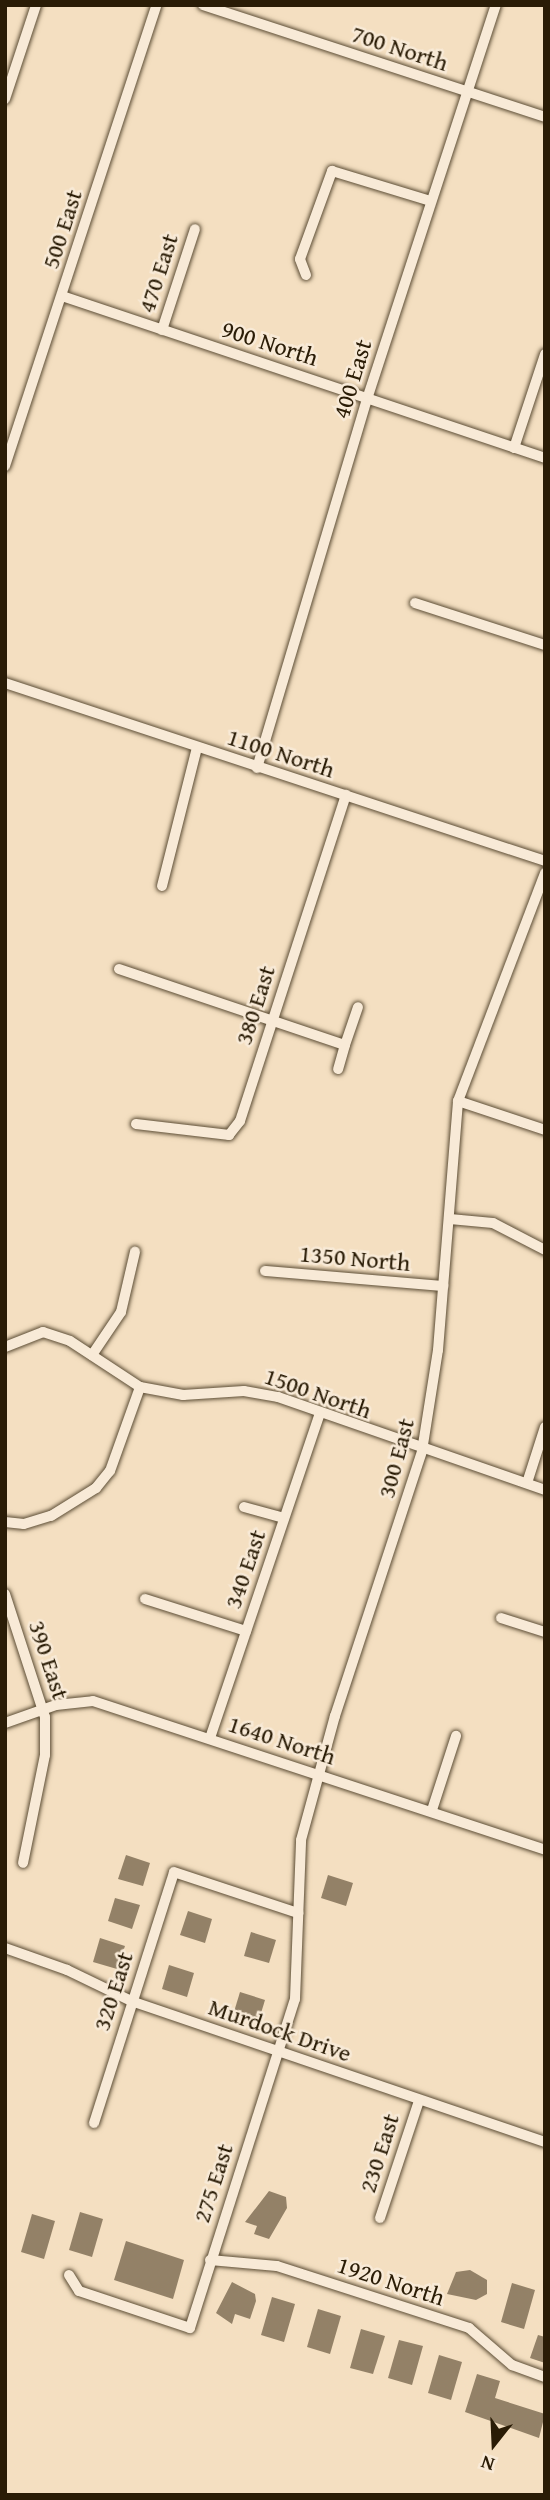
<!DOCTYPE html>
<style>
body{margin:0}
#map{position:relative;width:550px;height:2500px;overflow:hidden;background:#f4dfc1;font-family:"Gentium Book Plus",serif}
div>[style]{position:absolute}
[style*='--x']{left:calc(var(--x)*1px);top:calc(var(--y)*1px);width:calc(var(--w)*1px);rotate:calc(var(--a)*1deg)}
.building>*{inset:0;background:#938167}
.roads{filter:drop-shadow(0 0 2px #5c4d35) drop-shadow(0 0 2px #5c4d35)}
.minor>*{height:10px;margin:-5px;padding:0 5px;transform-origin:5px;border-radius:5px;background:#f8ead7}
span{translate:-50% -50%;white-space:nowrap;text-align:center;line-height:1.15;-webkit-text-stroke:5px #f8ead7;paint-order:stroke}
.street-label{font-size:24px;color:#2a1c06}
.frame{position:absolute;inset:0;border:7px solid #2a1c06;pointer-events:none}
.north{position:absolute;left:459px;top:2409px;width:70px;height:70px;-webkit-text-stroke:5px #f8ead7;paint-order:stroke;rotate:198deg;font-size:19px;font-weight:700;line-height:28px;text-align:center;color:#2a1c06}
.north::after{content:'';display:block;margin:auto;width:24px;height:32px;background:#2a1c06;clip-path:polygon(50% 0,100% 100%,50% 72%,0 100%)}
</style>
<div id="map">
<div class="building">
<div style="clip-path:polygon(126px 1855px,150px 1863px,143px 1886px,118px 1879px)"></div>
<div style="clip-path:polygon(328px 1875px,353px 1883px,346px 1906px,321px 1898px)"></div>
<div style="clip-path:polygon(115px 1898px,140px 1905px,132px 1929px,108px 1921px)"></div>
<div style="clip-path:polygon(188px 1911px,212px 1919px,205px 1943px,180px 1935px)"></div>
<div style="clip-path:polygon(251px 1932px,276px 1940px,269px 1963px,244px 1956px)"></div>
<div style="clip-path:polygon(100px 1938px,125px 1946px,117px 1969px,93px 1962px)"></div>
<div style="clip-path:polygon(169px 1965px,194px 1973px,187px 1997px,162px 1989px)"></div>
<div style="clip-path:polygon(240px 1992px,265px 2000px,258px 2023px,233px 2015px)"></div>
<div style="clip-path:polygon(269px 2191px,286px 2197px,287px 2208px,269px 2239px,254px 2234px,257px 2226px,245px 2222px)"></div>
<div style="clip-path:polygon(80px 2212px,103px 2219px,92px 2257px,69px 2250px)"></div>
<div style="clip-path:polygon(32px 2214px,55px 2221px,44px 2259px,21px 2252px)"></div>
<div style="clip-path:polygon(126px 2241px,184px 2260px,173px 2299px,114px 2280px)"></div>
<div style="clip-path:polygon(470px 2270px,487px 2280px,487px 2294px,476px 2300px,447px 2294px,456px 2272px)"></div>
<div style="clip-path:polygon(232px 2282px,255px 2294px,256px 2301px,250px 2319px,235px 2314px,232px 2324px,216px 2313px)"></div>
<div style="clip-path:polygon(512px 2283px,535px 2290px,524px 2329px,501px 2322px)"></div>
<div style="clip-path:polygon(272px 2297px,295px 2304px,284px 2342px,261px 2335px)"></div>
<div style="clip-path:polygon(318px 2309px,341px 2316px,330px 2354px,307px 2347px)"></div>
<div style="clip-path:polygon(361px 2329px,385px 2336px,373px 2374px,350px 2368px)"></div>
<div style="clip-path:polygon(538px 2335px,545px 2337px,545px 2363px,530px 2358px)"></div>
<div style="clip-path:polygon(399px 2340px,423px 2346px,412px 2385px,388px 2378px)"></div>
<div style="clip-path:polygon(439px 2355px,462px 2362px,451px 2400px,428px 2393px)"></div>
<div style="clip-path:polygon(477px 2374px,500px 2381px,495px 2398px,545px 2414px,539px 2438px,465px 2412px)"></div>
</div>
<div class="roads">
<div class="minor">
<div style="--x:203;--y:5;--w:360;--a:18.1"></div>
<div style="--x:5;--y:99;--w:99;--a:-71.7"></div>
<div style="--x:306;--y:275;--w:17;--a:-111"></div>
<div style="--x:300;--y:259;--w:94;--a:-70"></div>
<div style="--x:332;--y:171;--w:103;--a:16.9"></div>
<div style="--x:62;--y:296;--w:509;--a:18.54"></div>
<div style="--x:162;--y:330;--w:106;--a:-71.9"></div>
<div style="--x:514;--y:448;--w:99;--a:-71.7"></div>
<div style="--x:5;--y:466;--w:485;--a:-71.8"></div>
<div style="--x:415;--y:603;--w:137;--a:17.9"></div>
<div style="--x:5;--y:683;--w:569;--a:18.24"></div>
<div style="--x:257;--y:768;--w:388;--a:-73.4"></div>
<div style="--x:368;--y:396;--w:411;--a:-71.9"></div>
<div style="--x:162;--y:886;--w:142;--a:-75.8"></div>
<div style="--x:119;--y:969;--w:238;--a:18.6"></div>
<div style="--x:345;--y:1045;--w:25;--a:106"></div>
<div style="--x:345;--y:1045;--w:40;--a:-71.1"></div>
<div style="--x:458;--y:1101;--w:92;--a:18.4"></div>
<div style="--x:136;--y:1124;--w:94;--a:6.7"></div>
<div style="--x:229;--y:1135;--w:18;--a:-52"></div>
<div style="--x:240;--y:1121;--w:343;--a:-72"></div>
<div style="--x:450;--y:1219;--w:43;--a:5.3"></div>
<div style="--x:493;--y:1223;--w:59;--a:27.4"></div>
<div style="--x:265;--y:1271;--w:179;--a:4.8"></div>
<div style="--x:5;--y:1347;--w:41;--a:-21.5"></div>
<div style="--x:43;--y:1332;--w:28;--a:18"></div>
<div style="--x:70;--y:1341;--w:84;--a:33.3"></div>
<div style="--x:140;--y:1387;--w:44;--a:10.5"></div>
<div style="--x:183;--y:1395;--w:61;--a:-3.8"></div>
<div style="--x:244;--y:1391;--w:35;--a:10"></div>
<div style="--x:278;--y:1397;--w:283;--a:19.2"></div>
<div style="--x:92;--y:1355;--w:52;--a:-56"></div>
<div style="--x:121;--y:1312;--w:62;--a:-76.9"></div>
<div style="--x:527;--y:1483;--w:59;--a:-72.2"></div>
<div style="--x:244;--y:1507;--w:41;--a:15.4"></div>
<div style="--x:5;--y:1522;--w:19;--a:6"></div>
<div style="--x:24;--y:1524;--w:28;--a:-17"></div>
<div style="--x:51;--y:1516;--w:53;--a:-31.9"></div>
<div style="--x:96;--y:1488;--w:22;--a:-51"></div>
<div style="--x:110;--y:1471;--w:89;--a:-70.3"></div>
<div style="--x:5;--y:1594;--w:129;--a:72"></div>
<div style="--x:45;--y:1717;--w:38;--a:90"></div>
<div style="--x:45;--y:1755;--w:110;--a:101.5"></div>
<div style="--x:145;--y:1599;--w:106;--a:17.6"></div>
<div style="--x:501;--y:1618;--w:46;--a:17.7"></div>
<div style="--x:5;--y:1723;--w:54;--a:-19.4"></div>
<div style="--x:56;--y:1705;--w:37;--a:-6"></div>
<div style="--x:93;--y:1701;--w:476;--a:18.2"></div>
<div style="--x:210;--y:1738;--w:343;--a:-71.3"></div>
<div style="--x:432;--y:1810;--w:78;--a:-72"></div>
<div style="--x:5;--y:1948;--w:66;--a:19.5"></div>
<div style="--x:67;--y:1970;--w:71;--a:25.8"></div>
<div style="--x:131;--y:2001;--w:437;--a:18.8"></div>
<div style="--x:94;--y:2123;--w:263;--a:-72.3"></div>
<div style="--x:174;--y:1872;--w:131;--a:18.3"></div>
<div style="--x:380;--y:2218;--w:123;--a:-71.6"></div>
<div style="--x:210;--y:2260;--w:67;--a:5.1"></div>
<div style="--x:277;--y:2266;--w:202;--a:17.9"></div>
<div style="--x:469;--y:2328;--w:57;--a:40.7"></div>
<div style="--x:512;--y:2365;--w:35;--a:20"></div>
<div style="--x:69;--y:2275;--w:19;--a:58"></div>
<div style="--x:79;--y:2291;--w:117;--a:18.4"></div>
<div style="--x:190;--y:2328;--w:345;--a:-72.3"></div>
<div style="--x:295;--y:1999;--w:159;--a:-87.8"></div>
<div style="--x:301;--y:1840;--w:129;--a:-74.7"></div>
<div style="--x:335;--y:1716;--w:279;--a:-71.8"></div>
<div style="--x:422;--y:1451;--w:102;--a:-81"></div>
<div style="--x:438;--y:1350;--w:250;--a:-85.4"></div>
<div style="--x:458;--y:1101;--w:244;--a:-69.1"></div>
</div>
</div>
<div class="street-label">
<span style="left:400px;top:48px;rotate:18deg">700 North</span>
<span style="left:62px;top:229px;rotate:-72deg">500 East</span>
<span style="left:158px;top:273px;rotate:-72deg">470 East</span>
<span style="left:270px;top:343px;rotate:18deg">900 North</span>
<span style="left:352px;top:379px;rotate:-73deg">400 East</span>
<span style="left:281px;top:753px;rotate:18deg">1100 North</span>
<span style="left:255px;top:1005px;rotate:-72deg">380 East</span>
<span style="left:355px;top:1258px;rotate:5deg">1350 North</span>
<span style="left:318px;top:1393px;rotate:19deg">1500 North</span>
<span style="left:396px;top:1458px;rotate:-75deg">300 East</span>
<span style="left:245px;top:1569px;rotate:-71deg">340 East</span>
<span style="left:49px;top:1660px;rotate:72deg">390 East</span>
<span style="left:282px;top:1740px;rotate:18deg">1640 North</span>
<span style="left:113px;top:1991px;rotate:-72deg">320 East</span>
<span style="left:280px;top:2030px;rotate:19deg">Murdock Drive</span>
<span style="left:379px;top:2153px;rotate:-72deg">230 East</span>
<span style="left:213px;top:2183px;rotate:-72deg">275 East</span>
<span style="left:391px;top:2281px;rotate:18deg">1920 North</span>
</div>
<div class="frame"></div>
<div class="north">N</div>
</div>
